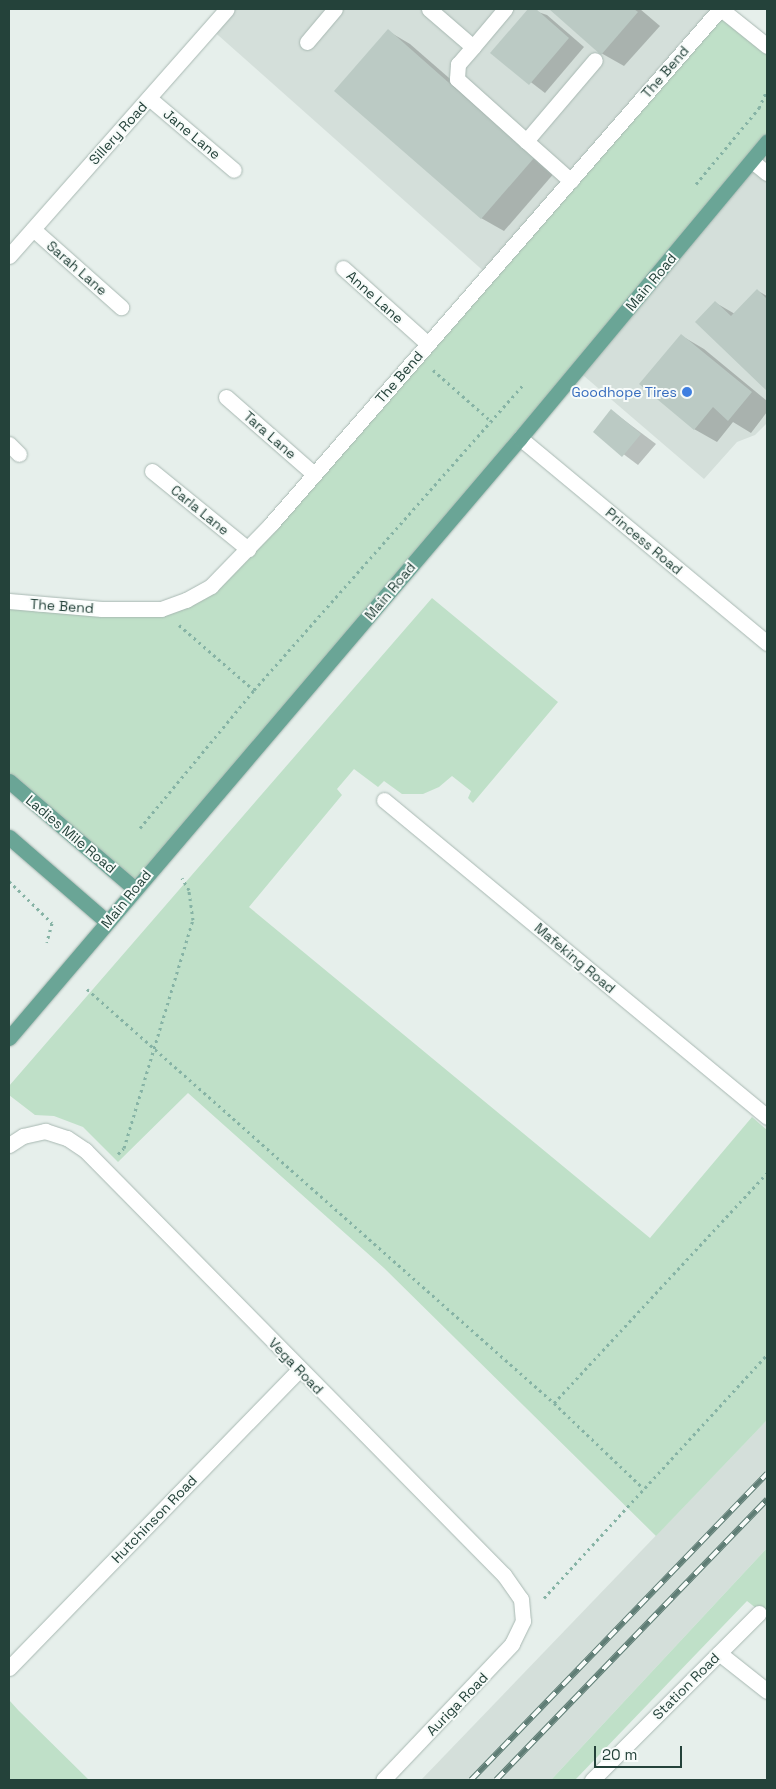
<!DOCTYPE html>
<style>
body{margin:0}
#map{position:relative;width:776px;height:1789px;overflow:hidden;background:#e6efeb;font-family:"Space Grotesk",sans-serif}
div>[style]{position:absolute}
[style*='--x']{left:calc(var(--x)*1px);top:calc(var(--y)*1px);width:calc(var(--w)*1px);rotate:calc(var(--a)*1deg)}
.built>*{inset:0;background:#d4dfda}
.green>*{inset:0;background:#bfe0c8}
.shadow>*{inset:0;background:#0003}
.building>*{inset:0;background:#bbcac4}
.path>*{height:3px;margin-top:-1.5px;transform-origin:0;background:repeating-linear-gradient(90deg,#86b3a5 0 2.5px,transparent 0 6.5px)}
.roads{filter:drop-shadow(0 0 1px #a8b8b2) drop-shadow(0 0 1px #a8b8b2)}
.minor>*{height:15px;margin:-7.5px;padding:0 7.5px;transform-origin:7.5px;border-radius:7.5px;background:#fff}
.major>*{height:15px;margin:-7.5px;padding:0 7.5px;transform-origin:7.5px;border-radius:7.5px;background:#6aa596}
.rail>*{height:5.5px;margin-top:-2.75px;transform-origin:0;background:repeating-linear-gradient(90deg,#f7fbf9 0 11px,#5f7d75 0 22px);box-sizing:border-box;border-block:1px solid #5f7d75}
.dots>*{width:14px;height:14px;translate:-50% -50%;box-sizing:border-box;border:2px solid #f7fbf9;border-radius:50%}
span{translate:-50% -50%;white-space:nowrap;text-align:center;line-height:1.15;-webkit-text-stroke:4px #f7fbf9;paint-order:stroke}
.street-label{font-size:14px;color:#24423a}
.shop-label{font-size:14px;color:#366cbe}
.right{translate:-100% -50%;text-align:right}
.frame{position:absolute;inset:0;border:10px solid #24423a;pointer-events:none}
.scale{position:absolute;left:594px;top:1746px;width:88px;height:22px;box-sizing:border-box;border:2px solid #24423a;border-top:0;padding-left:6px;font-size:15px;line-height:18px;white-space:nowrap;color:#24423a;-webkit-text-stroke:4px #f7fbf9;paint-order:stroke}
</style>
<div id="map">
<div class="built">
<div style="clip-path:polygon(227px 9px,720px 9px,488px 275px,210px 28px)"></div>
<div style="clip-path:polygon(767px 142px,767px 423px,755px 435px,737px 442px,704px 479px,577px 370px)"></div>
<div style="clip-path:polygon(767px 1420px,767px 1548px,551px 1780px,421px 1780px)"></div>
</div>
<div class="green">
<div style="clip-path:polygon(720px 9px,767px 46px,767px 141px,134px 888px,9px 781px,9px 601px,161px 609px,211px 586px)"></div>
<div style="clip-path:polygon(432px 598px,558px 702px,473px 803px,468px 798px,471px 791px,452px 776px,439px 787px,423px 794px,402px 794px,384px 781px,378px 787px,354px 769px,337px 789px,342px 795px,249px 907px,650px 1238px,752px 1117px,767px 1130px,767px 1420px,656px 1536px,384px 1268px,188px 1093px,118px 1162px,83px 1127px,54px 1116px,35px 1115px,9px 1095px,9px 1086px)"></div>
<div style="clip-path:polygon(767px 1548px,767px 1617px,747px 1601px,575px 1780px,551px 1780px)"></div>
<div style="clip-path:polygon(9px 1700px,19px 1711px,89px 1780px,9px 1780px)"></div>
</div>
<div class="shadow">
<div style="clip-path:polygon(529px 9px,547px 15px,584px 47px,545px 93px,492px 52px)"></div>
<div style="clip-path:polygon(550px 9px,640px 9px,660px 26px,624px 66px,601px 53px)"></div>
<div style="clip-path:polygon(388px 31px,410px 44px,556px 171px,504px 231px,481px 218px)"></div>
<div style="clip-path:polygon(758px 291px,767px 296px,767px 389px,697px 322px,716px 303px,735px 314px)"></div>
<div style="clip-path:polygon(682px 336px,704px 349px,767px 401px,767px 412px,751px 433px,733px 422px,717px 442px,694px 429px)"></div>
<div style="clip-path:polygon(612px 411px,656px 444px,638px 465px,594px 432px)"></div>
</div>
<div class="building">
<div style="clip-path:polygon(528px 9px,536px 9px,569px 38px,529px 85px,490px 53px)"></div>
<div style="clip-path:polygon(549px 9px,634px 9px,638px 12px,601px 55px)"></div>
<div style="clip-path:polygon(388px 29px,534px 158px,481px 219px,334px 91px)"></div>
<div style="clip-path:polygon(757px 289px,767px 299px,767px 391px,695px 322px,715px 301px,731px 316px)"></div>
<div style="clip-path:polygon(681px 334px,752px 392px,728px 421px,713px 407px,694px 430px,639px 384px)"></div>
<div style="clip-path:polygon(611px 409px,641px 434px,622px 457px,593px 432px)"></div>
</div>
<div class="path">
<div style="--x:696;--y:184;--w:99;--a:-50.3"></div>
<div style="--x:759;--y:108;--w:17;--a:-66"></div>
<div style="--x:433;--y:370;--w:79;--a:41.4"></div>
<div style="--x:179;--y:625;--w:99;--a:40.9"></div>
<div style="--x:140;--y:828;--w:179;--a:-50.4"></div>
<div style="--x:254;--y:690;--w:407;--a:-48.6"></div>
<div style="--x:9;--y:881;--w:60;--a:44.3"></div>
<div style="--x:52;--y:923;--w:20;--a:105"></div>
<div style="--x:87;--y:989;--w:624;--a:41.56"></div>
<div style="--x:554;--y:1403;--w:313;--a:-47.2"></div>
<div style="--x:118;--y:1154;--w:8;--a:-45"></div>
<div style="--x:124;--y:1148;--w:238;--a:-73.2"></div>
<div style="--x:193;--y:920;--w:30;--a:-98"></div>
<div style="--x:189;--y:890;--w:14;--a:-120"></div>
<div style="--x:554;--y:1403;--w:124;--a:43.7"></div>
<div style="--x:544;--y:1598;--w:330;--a:-47.5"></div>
</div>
<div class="roads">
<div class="minor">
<div style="--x:429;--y:9;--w:58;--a:40.8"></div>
<div style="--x:473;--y:47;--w:50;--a:-49.9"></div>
<div style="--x:721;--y:9;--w:59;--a:38.8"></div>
<div style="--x:307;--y:42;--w:43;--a:-49.7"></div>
<div style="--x:473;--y:47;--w:23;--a:131"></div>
<div style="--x:458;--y:64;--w:15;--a:94"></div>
<div style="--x:457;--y:79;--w:93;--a:41.9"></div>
<div style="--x:526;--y:141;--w:106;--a:-49.6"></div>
<div style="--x:149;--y:98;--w:111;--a:40.3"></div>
<div style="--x:526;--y:141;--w:60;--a:41.6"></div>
<div style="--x:752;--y:161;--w:19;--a:39"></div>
<div style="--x:33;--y:229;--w:118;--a:41.6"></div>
<div style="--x:9;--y:256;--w:329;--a:-48.6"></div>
<div style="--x:343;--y:268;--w:114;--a:41.8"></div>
<div style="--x:226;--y:397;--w:117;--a:41.2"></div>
<div style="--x:520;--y:438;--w:321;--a:39.7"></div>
<div style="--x:9;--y:444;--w:14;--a:45"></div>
<div style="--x:152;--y:471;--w:124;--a:39.1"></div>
<div style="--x:9;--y:601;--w:93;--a:4.9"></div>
<div style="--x:102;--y:609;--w:59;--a:0"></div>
<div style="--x:161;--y:609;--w:27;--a:-20"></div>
<div style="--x:186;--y:600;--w:29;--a:-29"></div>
<div style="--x:211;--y:586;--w:86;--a:-45.9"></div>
<div style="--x:271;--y:524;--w:683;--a:-48.92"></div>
<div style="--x:384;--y:800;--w:497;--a:39.6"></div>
<div style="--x:9;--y:1145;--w:17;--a:-33"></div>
<div style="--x:23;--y:1136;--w:23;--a:-13"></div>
<div style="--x:45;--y:1131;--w:23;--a:18"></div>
<div style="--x:67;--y:1138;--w:22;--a:34"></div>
<div style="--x:85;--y:1150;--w:597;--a:45.41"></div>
<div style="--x:504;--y:1575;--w:29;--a:55"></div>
<div style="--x:521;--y:1599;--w:22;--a:85"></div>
<div style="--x:523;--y:1621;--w:25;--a:116"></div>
<div style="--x:512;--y:1644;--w:187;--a:133.5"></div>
<div style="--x:719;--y:1653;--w:61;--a:38.4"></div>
<div style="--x:9;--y:1668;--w:416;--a:-45.8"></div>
<div style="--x:592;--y:1780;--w:236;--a:-45"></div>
</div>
<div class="major">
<div style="--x:9;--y:781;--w:165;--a:40.6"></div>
<div style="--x:9;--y:837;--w:130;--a:40.9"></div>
<div style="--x:9;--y:1038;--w:788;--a:-49.58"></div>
<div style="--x:520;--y:438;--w:386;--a:-50.2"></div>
</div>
</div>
<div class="rail">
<div style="--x:471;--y:1780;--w:426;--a:-46"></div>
<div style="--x:496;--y:1780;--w:390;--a:-46"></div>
</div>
<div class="dots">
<div style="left:687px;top:392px;background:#3f7fe0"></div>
</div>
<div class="street-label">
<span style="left:665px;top:72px;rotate:-49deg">The Bend</span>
<span style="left:118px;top:133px;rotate:-48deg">Sillery Road</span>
<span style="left:192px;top:134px;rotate:40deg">Jane Lane</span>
<span style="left:77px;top:268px;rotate:41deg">Sarah Lane</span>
<span style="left:651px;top:282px;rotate:-50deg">Main Road</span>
<span style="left:375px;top:297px;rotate:42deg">Anne Lane</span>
<span style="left:399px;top:377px;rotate:-49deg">The Bend</span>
<span style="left:270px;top:435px;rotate:41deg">Tara Lane</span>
<span style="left:200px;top:510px;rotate:39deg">Carla Lane</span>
<span style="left:644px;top:541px;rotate:40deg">Princess Road</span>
<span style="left:390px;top:591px;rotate:-50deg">Main Road</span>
<span style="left:62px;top:606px;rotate:4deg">The Bend</span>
<span style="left:71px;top:834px;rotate:40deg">Ladies Mile Road</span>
<span style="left:126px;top:899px;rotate:-51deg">Main Road</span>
<span style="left:575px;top:958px;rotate:40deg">Mafeking Road</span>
<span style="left:296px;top:1366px;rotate:46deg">Vega Road</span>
<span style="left:154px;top:1519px;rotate:-46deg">Hutchinson Road</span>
<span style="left:686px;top:1686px;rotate:-45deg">Station Road</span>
<span style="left:457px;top:1704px;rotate:-46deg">Auriga Road</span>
</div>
<div class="shop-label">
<span class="right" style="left:677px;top:392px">Goodhope Tires</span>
</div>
<div class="frame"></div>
<div class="scale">20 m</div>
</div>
